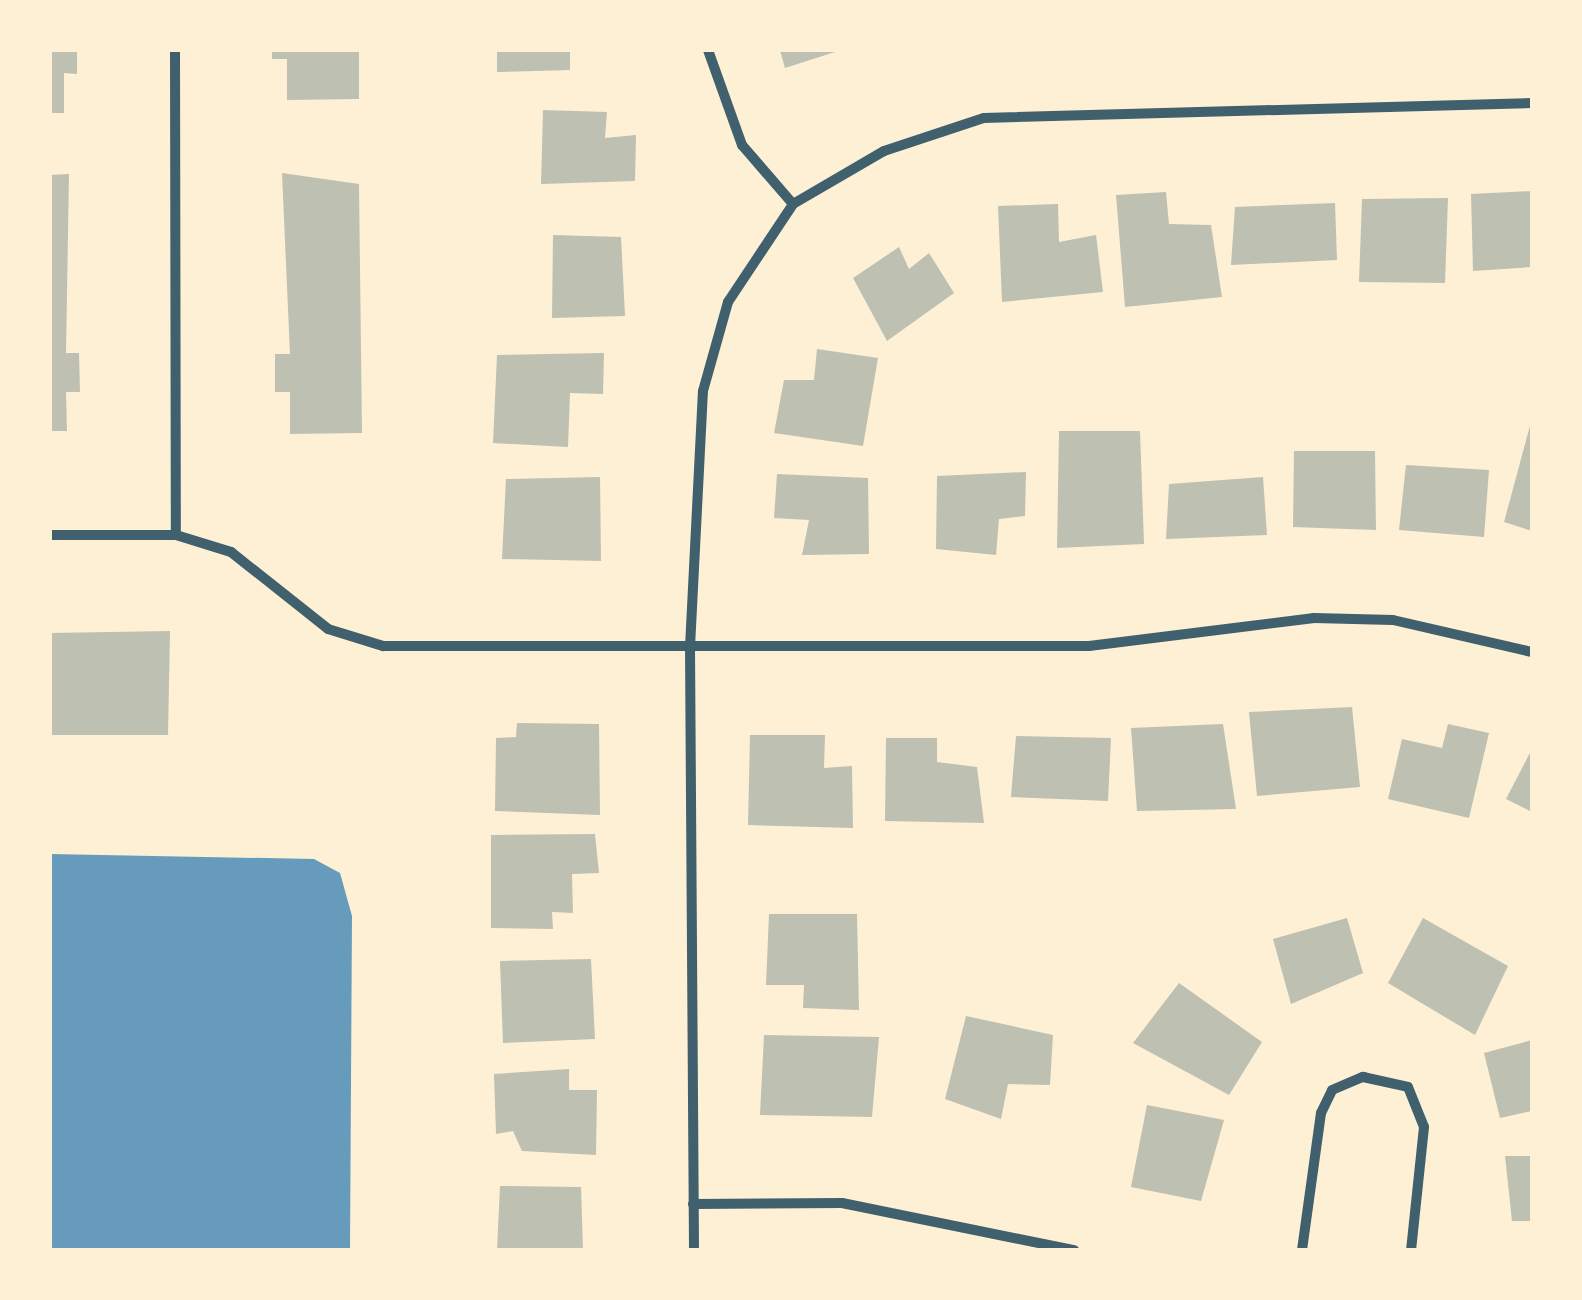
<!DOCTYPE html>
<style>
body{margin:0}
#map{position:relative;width:1582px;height:1300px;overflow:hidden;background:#fdf0d5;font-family:"Exo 2",sans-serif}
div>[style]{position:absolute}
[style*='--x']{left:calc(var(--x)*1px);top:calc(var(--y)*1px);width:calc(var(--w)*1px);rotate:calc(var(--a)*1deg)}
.water>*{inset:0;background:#669bbc}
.building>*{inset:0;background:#bec0b2}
.minor>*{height:10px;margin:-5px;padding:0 5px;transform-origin:5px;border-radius:5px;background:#3f606c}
span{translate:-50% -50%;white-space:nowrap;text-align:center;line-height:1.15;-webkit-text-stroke:10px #fdf0d5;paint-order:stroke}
.frame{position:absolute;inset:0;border:52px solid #fdf0d5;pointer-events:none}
</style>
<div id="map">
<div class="water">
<div style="clip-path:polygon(50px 854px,314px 859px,340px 873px,352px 916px,350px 1250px,50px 1250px)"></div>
</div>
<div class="building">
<div style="clip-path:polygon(50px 50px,77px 50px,77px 74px,64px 73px,64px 113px,50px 113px)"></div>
<div style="clip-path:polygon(272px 50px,359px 50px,359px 99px,287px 100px,287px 59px,272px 59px)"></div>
<div style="clip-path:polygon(497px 50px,570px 50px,570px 70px,497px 72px)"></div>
<div style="clip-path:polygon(780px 50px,838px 50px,838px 51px,785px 68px)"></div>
<div style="clip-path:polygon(543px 110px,607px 112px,605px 138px,636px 135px,635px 181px,541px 184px)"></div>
<div style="clip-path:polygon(282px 173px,359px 184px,362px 433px,290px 434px,290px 392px,275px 392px,275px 354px,290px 354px)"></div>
<div style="clip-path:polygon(69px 174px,66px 353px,79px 353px,80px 392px,66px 392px,67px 431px,50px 431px,50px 175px)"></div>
<div style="clip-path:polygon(1532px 191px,1532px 267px,1473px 271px,1471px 194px)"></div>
<div style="clip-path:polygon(1166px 192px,1169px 224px,1211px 225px,1222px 297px,1125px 307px,1116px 195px)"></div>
<div style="clip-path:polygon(1448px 198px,1445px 283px,1359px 282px,1362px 199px)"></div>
<div style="clip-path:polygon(1335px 203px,1337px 260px,1231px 265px,1235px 207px)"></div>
<div style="clip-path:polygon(1058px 204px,1059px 242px,1096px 235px,1103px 292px,1002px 302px,998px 206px)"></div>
<div style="clip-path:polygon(553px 235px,621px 237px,625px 316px,552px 318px)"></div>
<div style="clip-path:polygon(899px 247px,909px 269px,929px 253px,954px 293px,887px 341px,853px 278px)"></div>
<div style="clip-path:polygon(817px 349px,878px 358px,863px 446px,774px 433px,784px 380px,814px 380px)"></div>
<div style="clip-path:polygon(604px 353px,603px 394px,570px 393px,568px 447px,493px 443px,497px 355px)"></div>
<div style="clip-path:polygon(1531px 422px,1532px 422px,1532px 531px,1504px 522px)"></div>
<div style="clip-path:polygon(1059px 431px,1140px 431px,1144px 544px,1057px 548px)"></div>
<div style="clip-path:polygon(1294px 451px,1375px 451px,1376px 530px,1293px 527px)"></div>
<div style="clip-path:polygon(1406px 465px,1489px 470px,1484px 537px,1399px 530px)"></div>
<div style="clip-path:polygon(1026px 472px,1025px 516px,999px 519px,996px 555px,936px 549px,937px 476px)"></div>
<div style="clip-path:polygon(777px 474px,868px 478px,869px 554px,802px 555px,809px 520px,774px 518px)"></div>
<div style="clip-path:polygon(600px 477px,601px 561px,502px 559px,506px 479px)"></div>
<div style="clip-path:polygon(1263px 477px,1267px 535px,1166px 539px,1169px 484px)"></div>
<div style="clip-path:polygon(170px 631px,168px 735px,50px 735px,50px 633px)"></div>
<div style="clip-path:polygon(1352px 707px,1360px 787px,1257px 796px,1249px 712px)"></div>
<div style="clip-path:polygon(517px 723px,599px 724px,600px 815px,495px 811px,496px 738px,516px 737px)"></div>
<div style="clip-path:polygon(1223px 724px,1236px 809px,1137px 811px,1131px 728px)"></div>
<div style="clip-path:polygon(1448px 724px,1489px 733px,1469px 818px,1388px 799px,1402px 739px,1442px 748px)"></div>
<div style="clip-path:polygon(750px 735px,825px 735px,824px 768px,852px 766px,853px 828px,748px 825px)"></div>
<div style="clip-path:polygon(1016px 736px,1111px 738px,1108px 801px,1011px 797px)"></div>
<div style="clip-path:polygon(886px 738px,937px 738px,937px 762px,977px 767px,984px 823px,885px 821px)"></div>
<div style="clip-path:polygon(1532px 749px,1532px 812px,1506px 799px)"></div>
<div style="clip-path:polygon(595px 834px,599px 873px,572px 874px,573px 913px,552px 912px,553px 929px,491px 928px,491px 835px)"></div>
<div style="clip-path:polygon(769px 914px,857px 914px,859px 1010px,803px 1008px,804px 985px,766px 985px)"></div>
<div style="clip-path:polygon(1347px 918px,1363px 973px,1291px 1004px,1273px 939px)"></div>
<div style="clip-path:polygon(1423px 918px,1508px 966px,1475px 1035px,1388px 983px)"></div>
<div style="clip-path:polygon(591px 959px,595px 1039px,503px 1043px,500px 961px)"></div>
<div style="clip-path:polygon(1179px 983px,1262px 1042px,1229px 1095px,1133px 1043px)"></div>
<div style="clip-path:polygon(966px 1016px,1053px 1035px,1050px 1085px,1008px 1084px,1001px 1119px,945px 1099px)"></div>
<div style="clip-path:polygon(764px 1035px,879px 1037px,872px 1117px,760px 1115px)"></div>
<div style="clip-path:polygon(1532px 1040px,1532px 1111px,1500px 1118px,1484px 1053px)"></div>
<div style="clip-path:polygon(569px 1069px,569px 1090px,597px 1090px,596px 1155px,522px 1151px,513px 1131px,496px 1134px,494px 1074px)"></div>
<div style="clip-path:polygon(1147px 1105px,1224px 1120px,1201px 1201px,1131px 1187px)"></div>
<div style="clip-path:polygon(1505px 1156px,1532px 1156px,1532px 1221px,1512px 1221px)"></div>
<div style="clip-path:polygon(500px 1186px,581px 1187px,583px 1250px,497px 1250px)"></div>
</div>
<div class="minor">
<div style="--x:175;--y:50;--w:485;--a:89.9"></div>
<div style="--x:708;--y:50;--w:101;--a:70.3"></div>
<div style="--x:742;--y:145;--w:78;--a:49.2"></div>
<div style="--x:50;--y:535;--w:126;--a:0"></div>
<div style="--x:176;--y:535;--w:58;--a:17.2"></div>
<div style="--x:231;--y:552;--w:124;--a:38.4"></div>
<div style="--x:328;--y:629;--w:58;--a:17.2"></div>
<div style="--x:383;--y:646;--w:706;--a:0"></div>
<div style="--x:1089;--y:646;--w:227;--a:-7.1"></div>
<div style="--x:1314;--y:618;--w:79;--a:1.5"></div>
<div style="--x:1393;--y:620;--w:143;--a:13"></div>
<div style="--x:693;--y:1204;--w:149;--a:-0.4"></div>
<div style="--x:842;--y:1203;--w:237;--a:11.5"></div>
<div style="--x:694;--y:1250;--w:603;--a:-90.38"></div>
<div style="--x:690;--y:647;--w:256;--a:-87.1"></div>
<div style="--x:703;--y:391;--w:92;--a:-74.3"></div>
<div style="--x:728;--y:302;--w:118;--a:-56.4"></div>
<div style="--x:793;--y:204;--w:105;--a:-30.2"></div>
<div style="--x:884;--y:151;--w:105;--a:-18.3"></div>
<div style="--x:984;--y:118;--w:548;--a:-1.57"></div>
<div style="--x:1302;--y:1250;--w:138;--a:-82.1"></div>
<div style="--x:1321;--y:1113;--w:25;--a:-64"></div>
<div style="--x:1332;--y:1090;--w:34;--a:-23"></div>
<div style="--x:1363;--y:1077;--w:46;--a:12.5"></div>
<div style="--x:1408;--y:1087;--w:43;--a:68.2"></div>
<div style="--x:1424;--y:1127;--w:124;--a:96"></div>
</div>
<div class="frame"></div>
</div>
